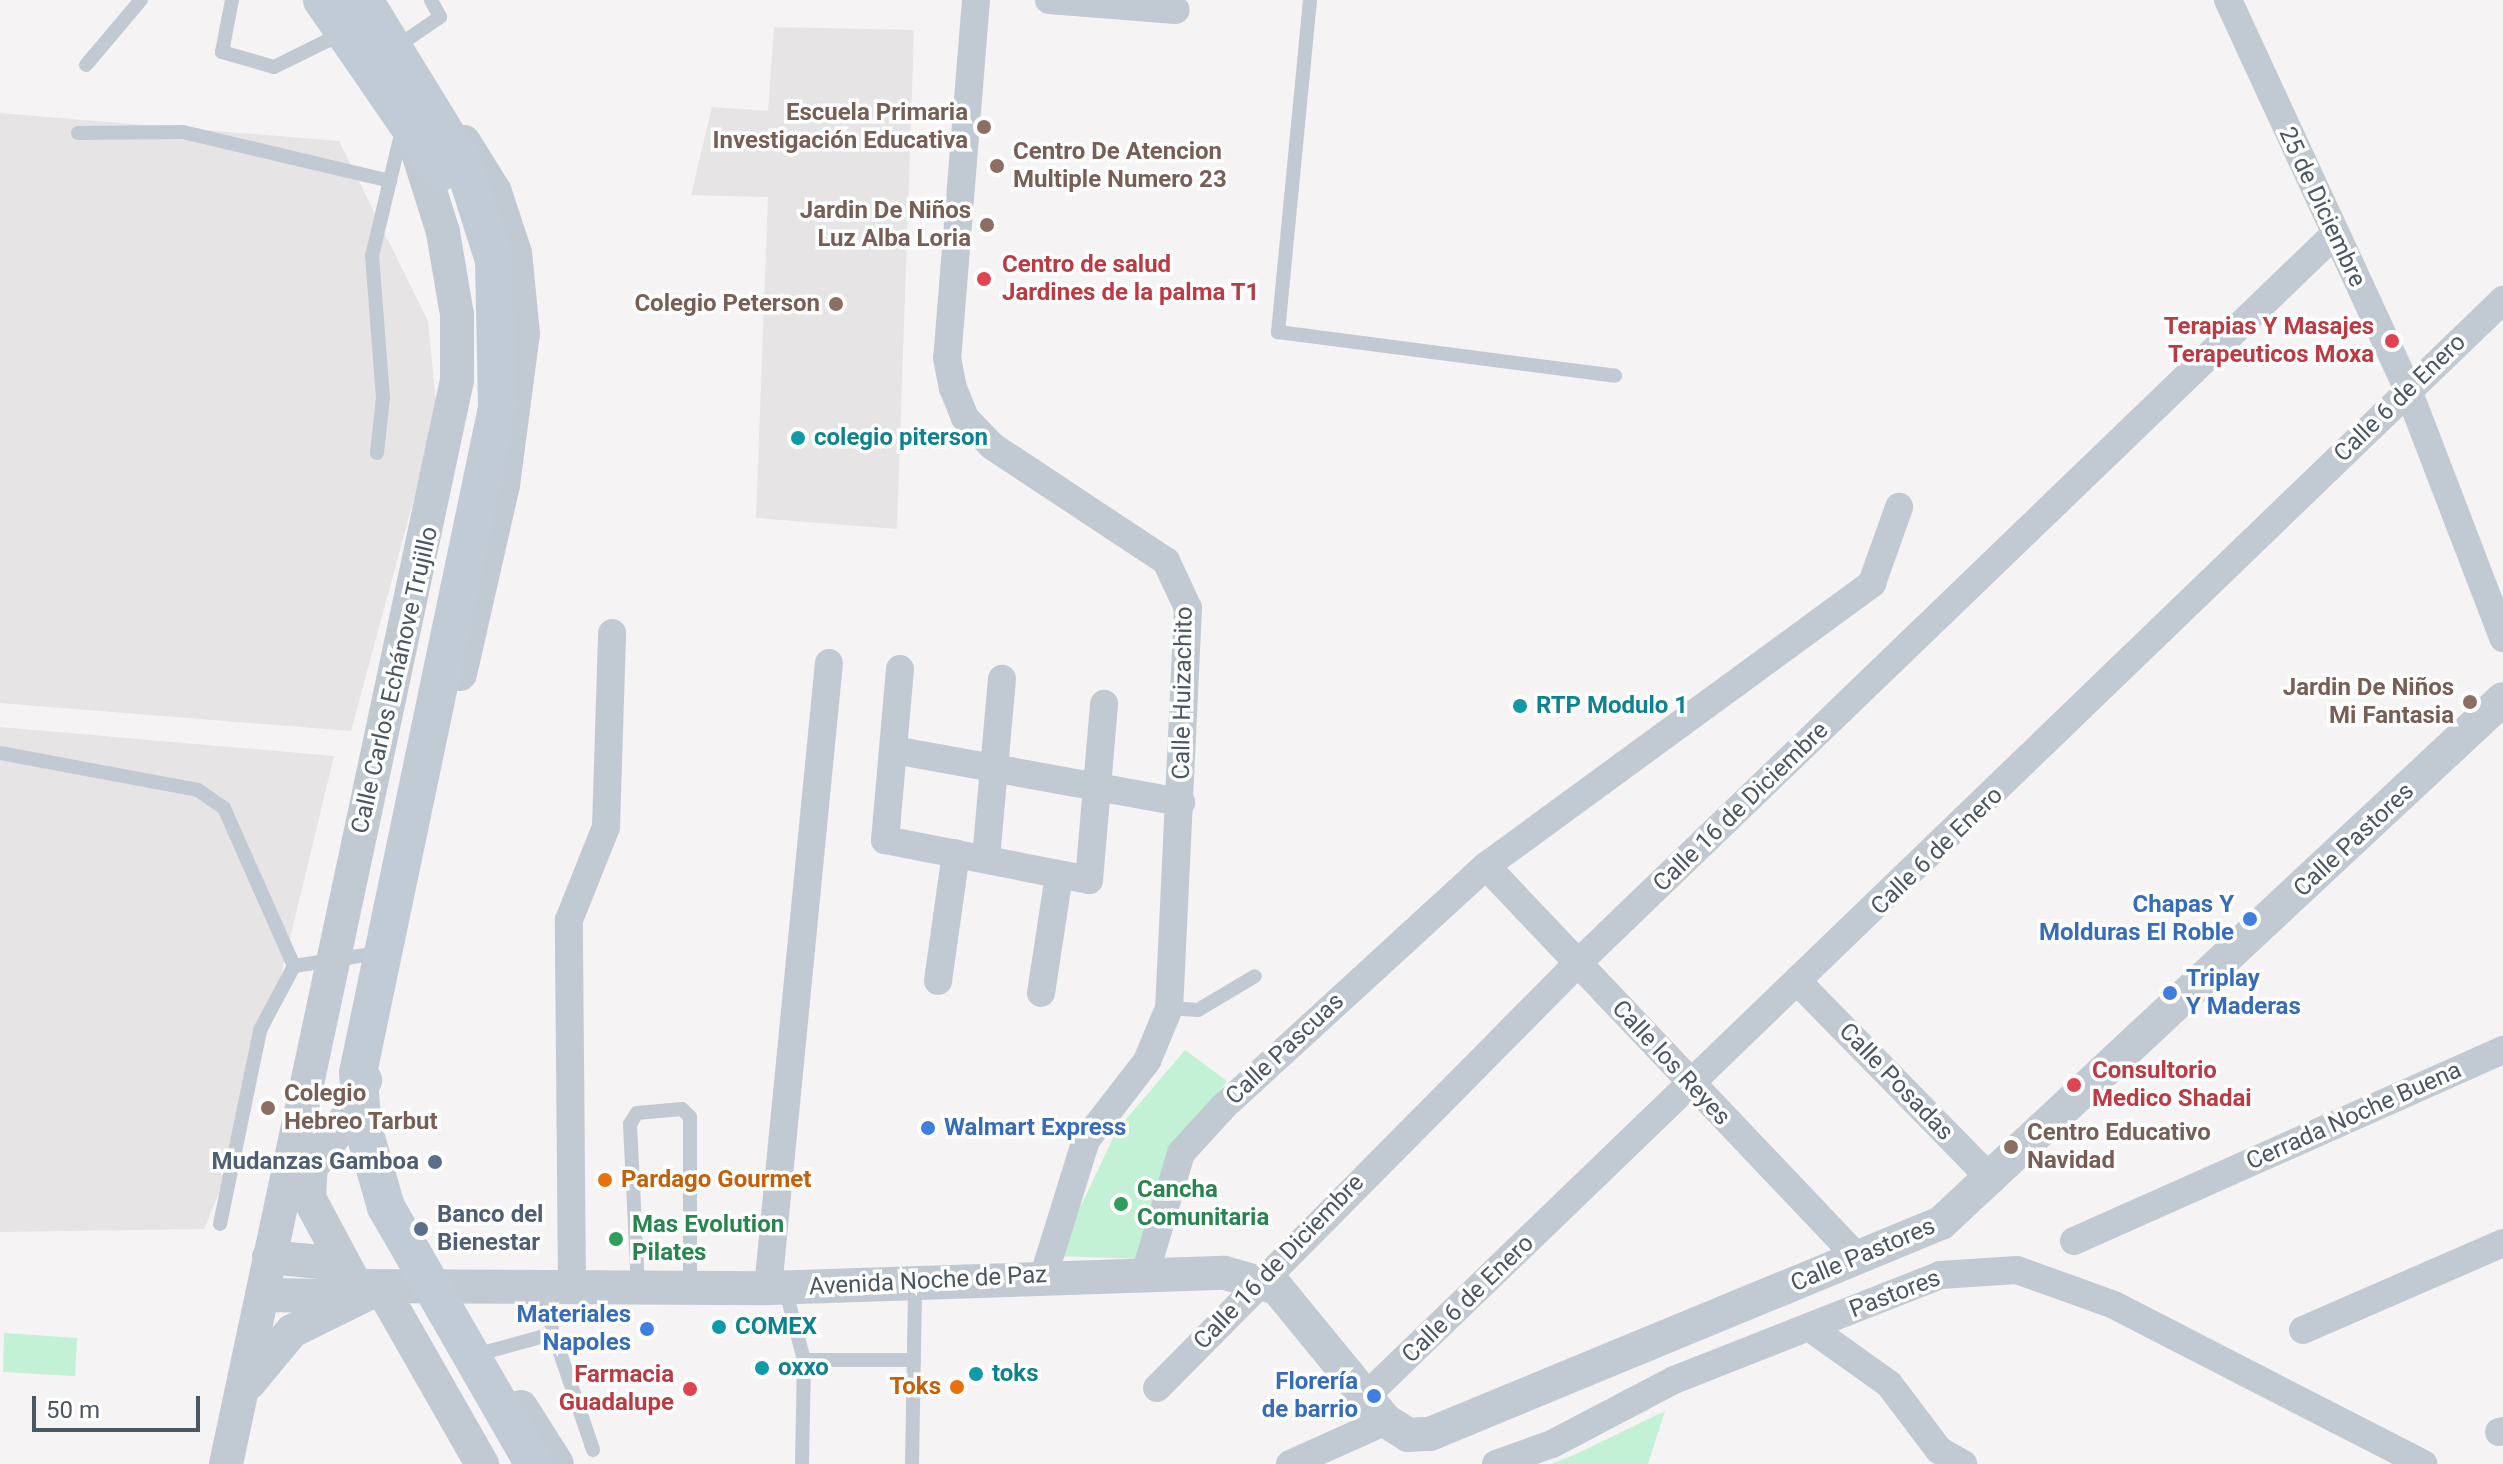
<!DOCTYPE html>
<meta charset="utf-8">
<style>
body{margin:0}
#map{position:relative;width:2503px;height:1464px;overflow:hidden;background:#f5f3f3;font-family:Roboto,sans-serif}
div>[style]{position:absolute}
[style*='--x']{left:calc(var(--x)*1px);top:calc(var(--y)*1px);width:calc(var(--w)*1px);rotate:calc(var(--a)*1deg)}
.education>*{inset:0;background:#e6e4e5}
.green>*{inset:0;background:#c3f1d5}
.service>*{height:14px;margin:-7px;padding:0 7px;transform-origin:7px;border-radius:7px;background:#c1cad2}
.minor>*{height:28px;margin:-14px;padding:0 14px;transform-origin:14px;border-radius:14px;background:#c1cad2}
.tertiary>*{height:34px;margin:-17px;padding:0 17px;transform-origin:17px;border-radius:17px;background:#c1cad2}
.secondary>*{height:38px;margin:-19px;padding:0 19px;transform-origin:19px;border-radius:19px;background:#c1cbd6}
.secondary-bridge>*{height:38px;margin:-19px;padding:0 19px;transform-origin:19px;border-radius:19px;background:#c1cbd6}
.dots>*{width:22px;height:22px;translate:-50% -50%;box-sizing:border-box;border:4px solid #fff;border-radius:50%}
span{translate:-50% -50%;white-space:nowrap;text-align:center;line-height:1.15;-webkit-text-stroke:7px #fff;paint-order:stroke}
.education-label{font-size:24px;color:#785e54;font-weight:700}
.right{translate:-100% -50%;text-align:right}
.left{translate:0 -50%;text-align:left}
.street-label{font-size:24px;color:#4a5661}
.health-label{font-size:24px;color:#be3a42;font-weight:700}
.culture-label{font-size:24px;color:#0d838f;font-weight:700}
.shop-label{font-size:24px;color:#366cbe;font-weight:700}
.service-label{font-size:24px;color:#4e5e75;font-weight:700}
.food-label{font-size:24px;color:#c56008;font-weight:700}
.leisure-label{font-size:24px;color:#27864d;font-weight:700}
.scale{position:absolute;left:32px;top:1396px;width:168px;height:36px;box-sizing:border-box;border:4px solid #4a5661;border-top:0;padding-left:10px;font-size:24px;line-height:28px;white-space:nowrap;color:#4a5661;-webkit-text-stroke:6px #fff;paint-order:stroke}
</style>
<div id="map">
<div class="education">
<div style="clip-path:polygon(774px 27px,914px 30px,897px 529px,756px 518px,768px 197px,691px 195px,712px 107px,768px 111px)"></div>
<div style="clip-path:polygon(0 113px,339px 141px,428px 321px,437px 413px,351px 731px,0 703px)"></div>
<div style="clip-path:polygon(0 727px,334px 756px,242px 1137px,204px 1229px,0 1232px)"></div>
</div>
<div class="green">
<div style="clip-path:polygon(1185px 1050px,1227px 1081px,1173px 1152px,1144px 1259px,1057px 1256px,1117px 1130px)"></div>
<div style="clip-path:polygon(4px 1333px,77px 1338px,75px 1376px,3px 1372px)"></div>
<div style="clip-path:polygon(1665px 1411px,1648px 1464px,1551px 1464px,1574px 1455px)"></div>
</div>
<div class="service">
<div style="--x:232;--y:0;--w:53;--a:100.9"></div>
<div style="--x:222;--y:52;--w:54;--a:16.1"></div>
<div style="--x:274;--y:67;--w:75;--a:-26.2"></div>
<div style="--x:1310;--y:0;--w:334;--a:95.5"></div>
<div style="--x:1278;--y:332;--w:340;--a:7.4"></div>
<div style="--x:393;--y:49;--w:57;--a:-34.2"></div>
<div style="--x:440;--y:17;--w:19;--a:-118"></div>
<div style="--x:86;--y:65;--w:85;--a:-49.8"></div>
<div style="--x:78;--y:133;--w:105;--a:-0.5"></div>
<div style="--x:183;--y:132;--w:213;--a:13.3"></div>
<div style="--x:377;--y:453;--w:55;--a:-83.8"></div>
<div style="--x:383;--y:398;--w:142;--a:-94.4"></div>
<div style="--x:372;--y:256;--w:134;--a:-76.6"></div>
<div style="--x:0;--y:753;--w:201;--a:10.6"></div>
<div style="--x:198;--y:790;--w:32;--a:35"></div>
<div style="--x:224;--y:808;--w:173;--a:66.1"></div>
<div style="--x:294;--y:966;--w:86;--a:-8.7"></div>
<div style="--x:1169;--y:1008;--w:29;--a:4"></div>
<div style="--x:1198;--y:1010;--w:66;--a:-30.8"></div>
<div style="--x:220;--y:1224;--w:198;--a:-78.3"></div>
<div style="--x:260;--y:1030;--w:72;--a:-62"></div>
<div style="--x:538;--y:1288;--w:171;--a:71.2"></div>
<div style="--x:638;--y:1288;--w:164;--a:-92.8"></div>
<div style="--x:630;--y:1124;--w:13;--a:-58"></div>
<div style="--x:637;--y:1113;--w:45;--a:-5.1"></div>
<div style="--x:682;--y:1109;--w:11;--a:45"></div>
<div style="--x:690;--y:1117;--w:171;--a:90"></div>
<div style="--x:785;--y:1288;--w:74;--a:75.2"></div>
<div style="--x:804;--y:1360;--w:104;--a:91.1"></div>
<div style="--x:486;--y:1352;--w:68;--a:-15.3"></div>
<div style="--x:804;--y:1360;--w:110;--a:0"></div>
<div style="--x:912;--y:1464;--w:180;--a:-89"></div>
</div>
<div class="minor">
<div style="--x:976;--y:0;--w:359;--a:94.6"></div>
<div style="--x:947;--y:358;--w:31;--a:79"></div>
<div style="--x:953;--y:388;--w:32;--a:68"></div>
<div style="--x:965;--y:418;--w:39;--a:46"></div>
<div style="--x:992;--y:446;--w:209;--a:33.5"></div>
<div style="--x:1166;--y:561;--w:52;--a:64.9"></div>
<div style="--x:1188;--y:608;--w:400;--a:92.7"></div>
<div style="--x:1169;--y:1008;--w:57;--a:112.5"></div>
<div style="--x:1147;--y:1061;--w:100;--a:127.7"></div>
<div style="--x:1086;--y:1140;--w:141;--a:107.3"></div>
<div style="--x:1049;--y:0;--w:127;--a:4.5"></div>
<div style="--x:2228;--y:0;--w:430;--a:65.2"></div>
<div style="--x:2408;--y:390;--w:266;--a:69"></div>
<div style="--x:900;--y:669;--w:172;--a:95"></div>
<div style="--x:885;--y:840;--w:208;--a:11.1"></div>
<div style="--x:1089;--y:880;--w:177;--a:-85.1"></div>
<div style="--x:894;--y:750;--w:292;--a:10.3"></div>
<div style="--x:986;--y:858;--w:180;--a:-84.9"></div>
<div style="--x:1486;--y:866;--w:539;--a:46.5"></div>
<div style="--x:938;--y:981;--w:129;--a:-82"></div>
<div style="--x:1801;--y:985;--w:273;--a:45.6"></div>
<div style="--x:1041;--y:993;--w:119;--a:-81.3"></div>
<div style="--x:2074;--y:1241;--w:470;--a:-24"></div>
<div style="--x:1145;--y:1274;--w:126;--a:-73.4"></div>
<div style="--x:1181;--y:1153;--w:64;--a:-47.5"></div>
<div style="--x:1224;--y:1106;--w:355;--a:-42.5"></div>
<div style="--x:1486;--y:866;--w:479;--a:-36.2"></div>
<div style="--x:1872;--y:583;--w:81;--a:-70.4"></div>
<div style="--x:572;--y:1288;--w:368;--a:-90.5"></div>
<div style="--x:569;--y:920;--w:100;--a:-68.3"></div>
<div style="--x:606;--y:827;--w:194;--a:-88.2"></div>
<div style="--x:768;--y:1288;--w:628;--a:-84.43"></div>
<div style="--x:1809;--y:1327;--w:98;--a:35.5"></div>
<div style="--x:1889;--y:1384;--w:83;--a:52.9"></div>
<div style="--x:1939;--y:1450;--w:28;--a:30"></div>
<div style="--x:2303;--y:1330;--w:218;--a:-23.5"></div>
<div style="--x:1157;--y:1388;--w:598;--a:-45.27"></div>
<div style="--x:1578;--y:963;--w:1050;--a:-43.92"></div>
<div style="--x:1365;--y:1397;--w:1581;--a:-43.95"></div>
<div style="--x:2499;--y:1432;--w:4;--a:-14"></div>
<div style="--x:1290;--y:1464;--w:105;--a:-24.1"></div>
<div style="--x:1496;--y:1464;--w:59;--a:-19.7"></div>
<div style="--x:1552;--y:1444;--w:138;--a:-27.7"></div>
<div style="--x:1674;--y:1380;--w:286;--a:-21.5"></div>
<div style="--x:1940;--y:1275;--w:77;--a:-3.7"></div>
<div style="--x:2017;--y:1270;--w:103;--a:19.8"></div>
<div style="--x:2114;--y:1305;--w:348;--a:27.2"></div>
</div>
<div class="tertiary">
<div style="--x:460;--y:674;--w:194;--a:-77.2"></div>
<div style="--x:503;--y:485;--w:152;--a:-82.5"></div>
<div style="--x:523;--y:334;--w:81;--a:-95.6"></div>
<div style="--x:515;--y:253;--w:64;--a:-108.2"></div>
<div style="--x:495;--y:192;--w:59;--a:-121.8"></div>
<div style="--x:311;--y:1160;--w:38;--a:93"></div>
<div style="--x:309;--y:1198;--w:100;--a:61.9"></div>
<div style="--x:291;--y:1196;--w:103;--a:-54.5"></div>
<div style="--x:351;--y:1112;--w:35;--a:-66"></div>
<div style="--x:269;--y:1257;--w:71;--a:5.6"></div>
<div style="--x:262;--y:1295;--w:69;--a:0.8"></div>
<div style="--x:331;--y:1296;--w:27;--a:-22"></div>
<div style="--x:356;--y:1286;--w:412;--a:0.3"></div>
<div style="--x:768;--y:1288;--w:457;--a:-1.9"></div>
<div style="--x:1225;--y:1273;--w:54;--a:16.1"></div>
<div style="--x:1277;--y:1288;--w:172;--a:50.7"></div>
<div style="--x:1386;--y:1421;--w:26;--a:32"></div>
<div style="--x:1408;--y:1435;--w:22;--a:-3"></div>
<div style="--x:1430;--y:1434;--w:553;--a:-22.44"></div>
<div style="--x:1941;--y:1223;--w:768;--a:-43"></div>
<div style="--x:249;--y:1383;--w:67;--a:-50.4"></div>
<div style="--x:292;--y:1331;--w:99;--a:-26.3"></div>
<div style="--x:381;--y:1287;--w:204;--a:60.3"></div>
<div style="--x:521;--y:1407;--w:67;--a:57.7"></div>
<div style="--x:226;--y:1464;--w:1108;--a:-77.97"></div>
<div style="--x:457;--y:380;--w:65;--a:-90"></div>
<div style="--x:457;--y:315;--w:84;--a:-99.6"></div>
<div style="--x:443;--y:232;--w:93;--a:-107.5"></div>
</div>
<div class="secondary">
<div style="--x:322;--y:0;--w:209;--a:55.5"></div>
<div style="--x:364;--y:0;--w:188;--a:58.5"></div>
</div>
<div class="secondary-bridge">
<div style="--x:462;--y:160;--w:105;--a:72.3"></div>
<div style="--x:494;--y:260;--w:148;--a:88.8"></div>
<div style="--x:497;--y:408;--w:679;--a:101.81"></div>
<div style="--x:358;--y:1073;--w:54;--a:84.7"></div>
<div style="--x:363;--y:1127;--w:83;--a:74"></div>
<div style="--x:386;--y:1207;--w:297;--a:60.1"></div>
</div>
<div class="dots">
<div style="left:984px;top:127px;background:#8d6e63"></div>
<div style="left:997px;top:166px;background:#8d6e63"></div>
<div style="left:987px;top:225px;background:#8d6e63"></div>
<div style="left:984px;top:279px;background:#e0444e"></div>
<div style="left:836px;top:304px;background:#8d6e63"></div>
<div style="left:2392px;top:341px;background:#e0444e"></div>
<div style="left:798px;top:438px;background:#0f9aa8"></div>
<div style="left:2470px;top:702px;background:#8d6e63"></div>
<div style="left:1520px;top:706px;background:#0f9aa8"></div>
<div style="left:2250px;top:919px;background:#3f7fe0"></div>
<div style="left:2170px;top:993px;background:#3f7fe0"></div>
<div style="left:2074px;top:1085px;background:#e0444e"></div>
<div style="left:268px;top:1108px;background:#8d6e63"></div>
<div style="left:928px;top:1128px;background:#3f7fe0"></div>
<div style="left:2011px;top:1147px;background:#8d6e63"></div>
<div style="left:435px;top:1162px;background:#5c6f8a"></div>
<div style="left:605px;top:1180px;background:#e8710a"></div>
<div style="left:1121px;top:1204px;background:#2e9e5b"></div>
<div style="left:421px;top:1229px;background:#5c6f8a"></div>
<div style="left:616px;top:1239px;background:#2e9e5b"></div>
<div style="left:719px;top:1327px;background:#0f9aa8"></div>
<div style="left:647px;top:1329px;background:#3f7fe0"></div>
<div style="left:762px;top:1368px;background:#0f9aa8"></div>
<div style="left:976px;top:1374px;background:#0f9aa8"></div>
<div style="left:957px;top:1387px;background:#e8710a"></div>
<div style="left:690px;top:1389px;background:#e0444e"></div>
<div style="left:1374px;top:1396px;background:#3f7fe0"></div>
</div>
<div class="education-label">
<span class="right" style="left:968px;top:127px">Escuela Primaria<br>Investigación Educativa</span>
<span class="left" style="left:1013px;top:166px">Centro De Atencion<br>Multiple Numero 23</span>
<span class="right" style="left:971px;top:225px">Jardin De Niños<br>Luz Alba Loria</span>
<span class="right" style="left:820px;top:304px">Colegio Peterson</span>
<span class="right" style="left:2454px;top:702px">Jardin De Niños<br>Mi Fantasia</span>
<span class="left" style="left:284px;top:1108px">Colegio<br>Hebreo Tarbut</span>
<span class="left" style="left:2027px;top:1147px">Centro Educativo<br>Navidad</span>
</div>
<div class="street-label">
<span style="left:2322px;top:207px;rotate:65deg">25 de Diciembre</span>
<span style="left:2400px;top:398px;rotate:-44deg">Calle 6 de Enero</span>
<span style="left:395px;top:680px;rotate:-77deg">Calle Carlos Echánove Trujillo</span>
<span style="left:1183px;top:693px;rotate:-89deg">Calle Huizachito</span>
<span style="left:1741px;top:807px;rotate:-44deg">Calle 16 de Diciembre</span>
<span style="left:2354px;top:840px;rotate:-43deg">Calle Pastores</span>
<span style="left:1937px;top:851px;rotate:-44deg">Calle 6 de Enero</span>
<span style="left:1285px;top:1049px;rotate:-43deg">Calle Pascuas</span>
<span style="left:1671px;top:1063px;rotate:47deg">Calle los Reyes</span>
<span style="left:1896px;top:1082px;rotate:46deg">Calle Posadas</span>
<span style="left:2354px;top:1116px;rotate:-24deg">Cerrada Noche Buena</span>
<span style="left:1863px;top:1255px;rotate:-23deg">Calle Pastores</span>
<span style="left:1279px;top:1262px;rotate:-46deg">Calle 16 de Diciembre</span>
<span style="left:928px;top:1281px;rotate:-3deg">Avenida Noche de Paz</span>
<span style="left:1895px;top:1294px;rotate:-21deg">Pastores</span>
<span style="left:1468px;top:1299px;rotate:-44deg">Calle 6 de Enero</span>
</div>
<div class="health-label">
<span class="left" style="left:1002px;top:279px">Centro de salud<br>Jardines de la palma T1</span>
<span class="right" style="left:2374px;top:341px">Terapias Y Masajes<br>Terapeuticos Moxa</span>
<span class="left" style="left:2092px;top:1085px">Consultorio<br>Medico Shadai</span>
<span class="right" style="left:674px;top:1389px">Farmacia<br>Guadalupe</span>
</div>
<div class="culture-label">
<span class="left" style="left:814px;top:438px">colegio piterson</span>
<span class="left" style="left:1536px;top:706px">RTP Modulo 1</span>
<span class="left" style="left:735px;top:1327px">COMEX</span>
<span class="left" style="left:778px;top:1368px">oxxo</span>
<span class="left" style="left:992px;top:1374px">toks</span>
</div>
<div class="shop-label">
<span class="right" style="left:2234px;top:919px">Chapas Y<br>Molduras El Roble</span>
<span class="left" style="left:2186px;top:993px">Triplay<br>Y Maderas</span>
<span class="left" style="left:944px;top:1128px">Walmart Express</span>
<span class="right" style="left:631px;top:1329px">Materiales<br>Napoles</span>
<span class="right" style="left:1358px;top:1396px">Florería<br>de barrio</span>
</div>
<div class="service-label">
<span class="right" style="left:419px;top:1162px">Mudanzas Gamboa</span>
<span class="left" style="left:437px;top:1229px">Banco del<br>Bienestar</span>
</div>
<div class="food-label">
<span class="left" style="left:621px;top:1180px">Pardago Gourmet</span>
<span class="right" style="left:941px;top:1387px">Toks</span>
</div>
<div class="leisure-label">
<span class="left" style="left:1137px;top:1204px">Cancha<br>Comunitaria</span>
<span class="left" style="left:632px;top:1239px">Mas Evolution<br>Pilates</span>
</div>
<div class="scale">50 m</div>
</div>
